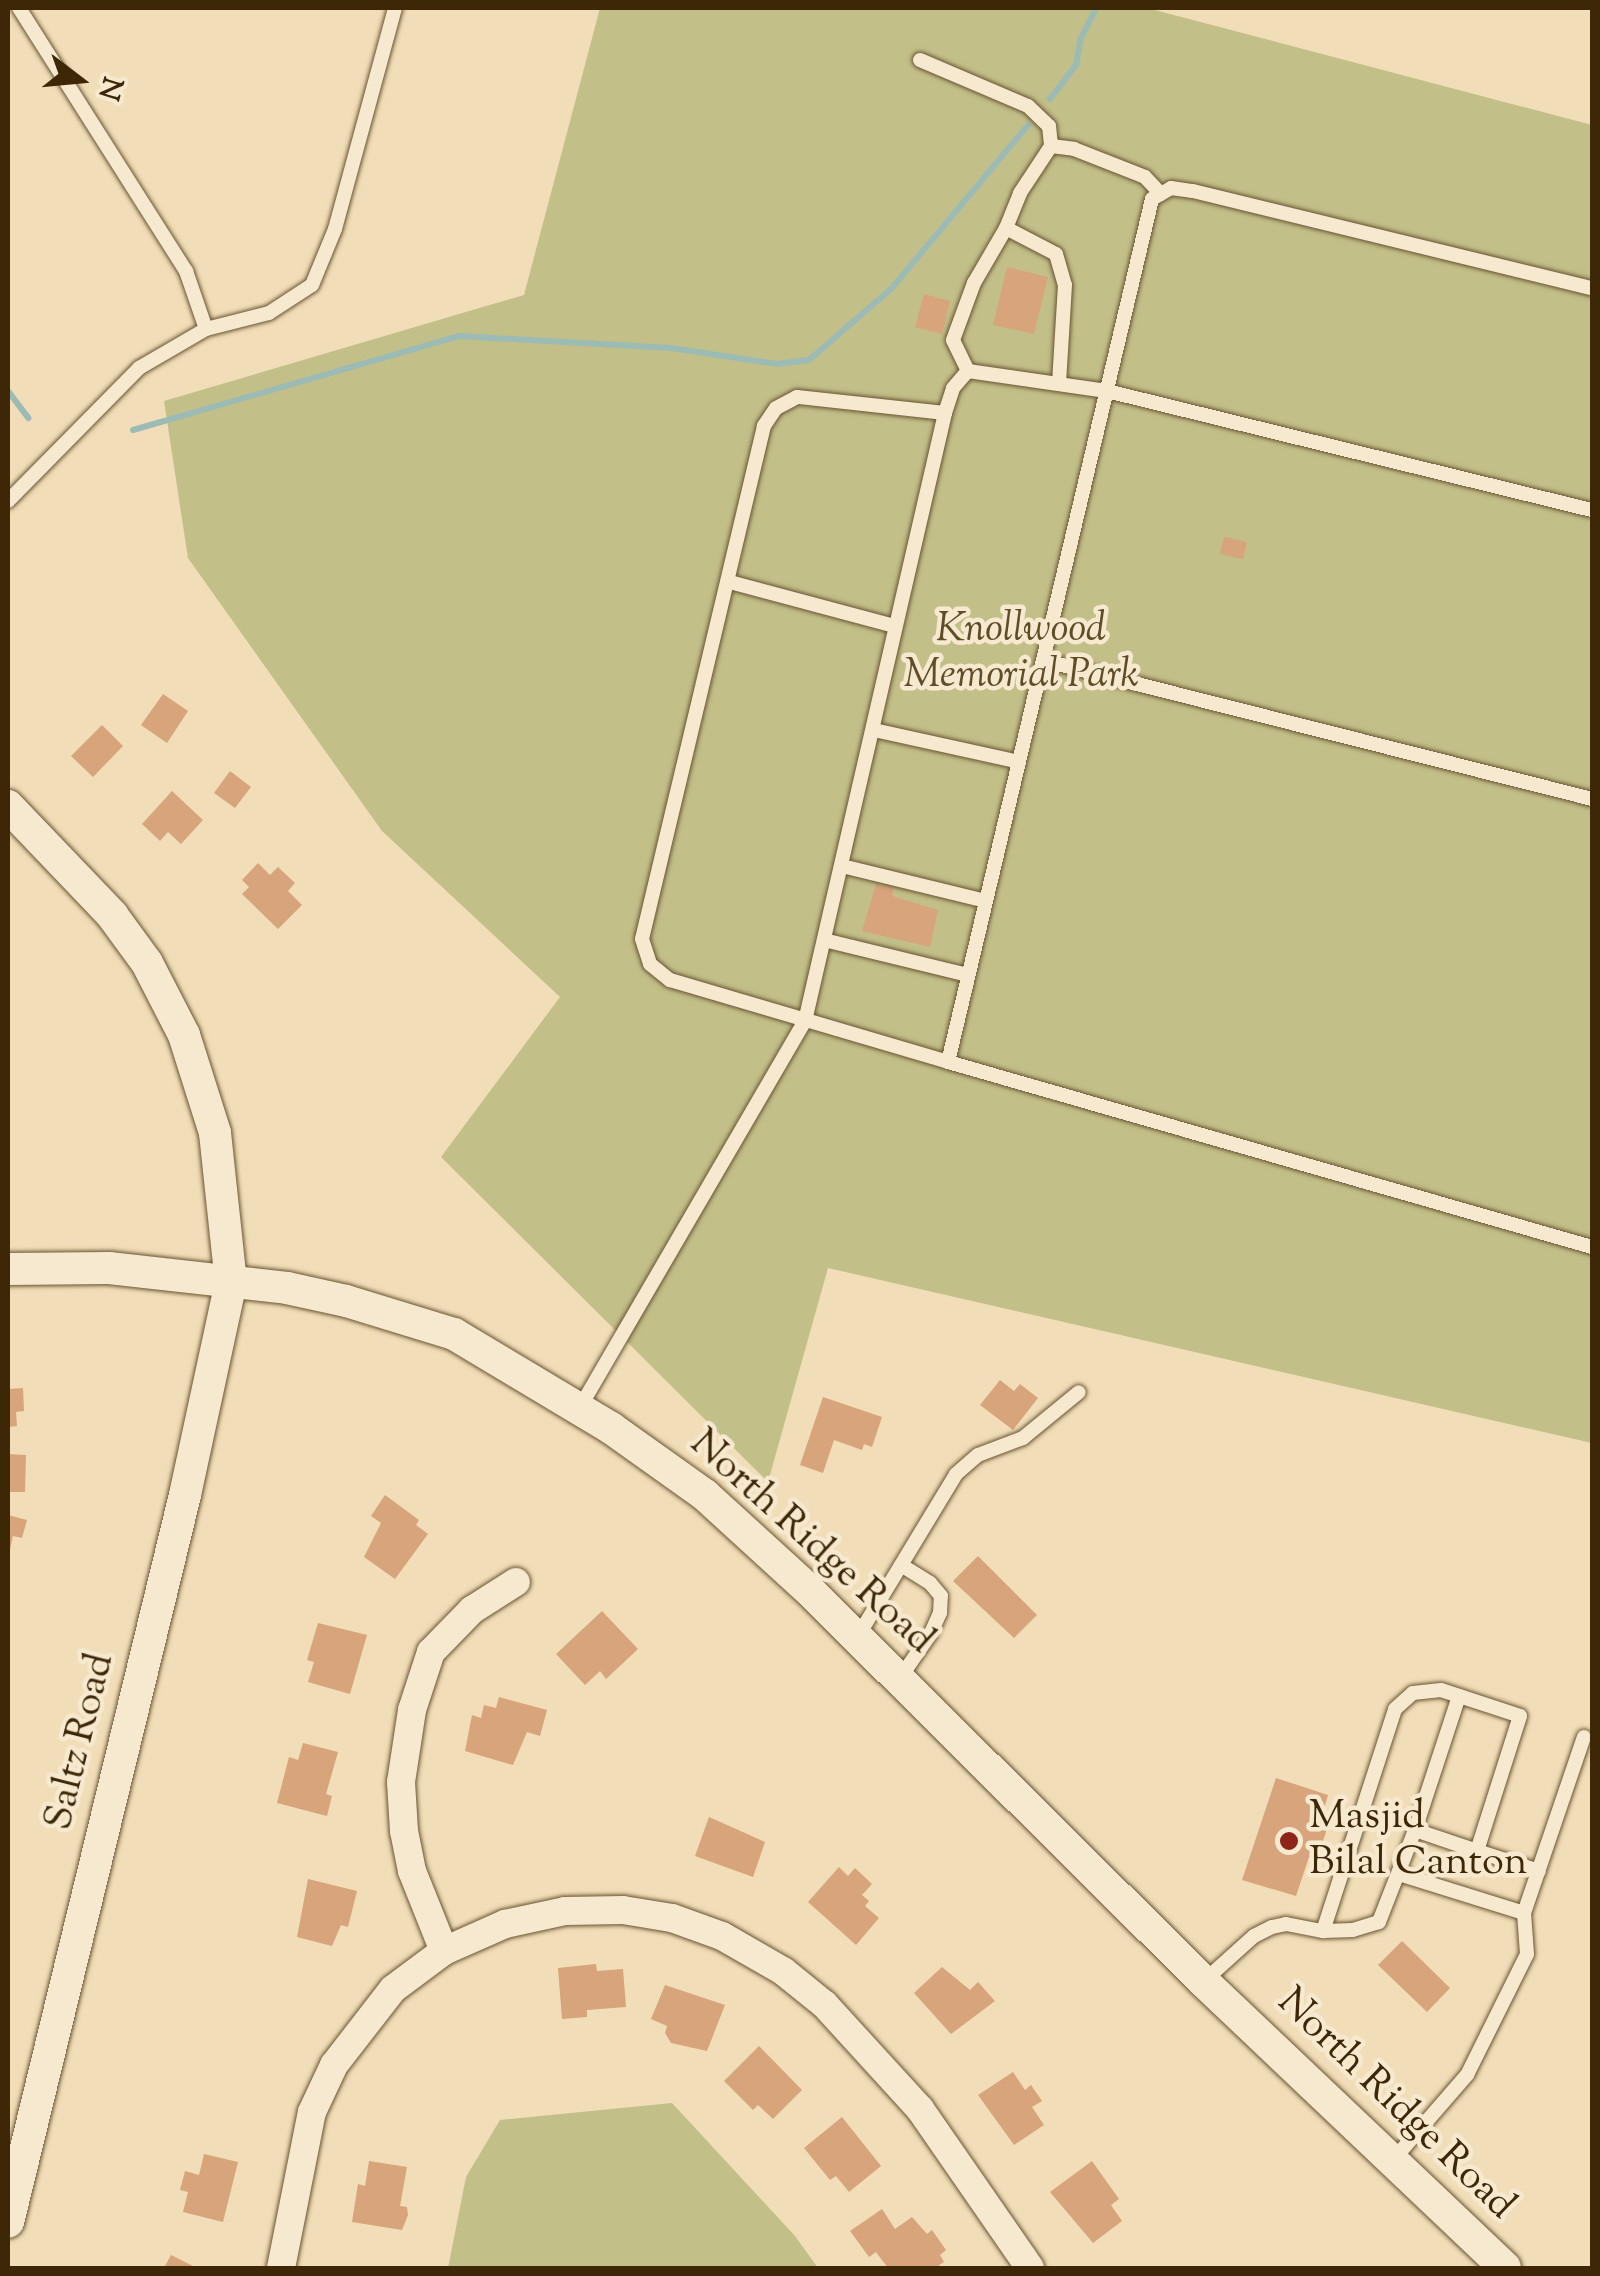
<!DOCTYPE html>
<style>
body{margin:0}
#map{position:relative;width:1600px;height:2276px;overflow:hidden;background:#f1ddb7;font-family:"Sorts Mill Goudy",serif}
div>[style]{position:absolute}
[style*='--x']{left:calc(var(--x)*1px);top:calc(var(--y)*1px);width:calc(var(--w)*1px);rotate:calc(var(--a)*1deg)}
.green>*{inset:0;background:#c2bf89}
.stream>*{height:6px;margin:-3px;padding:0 3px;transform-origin:3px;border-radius:3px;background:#9cbbb5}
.building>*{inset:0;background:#d7a47b}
.roads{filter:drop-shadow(0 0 2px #6a5432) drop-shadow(0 0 2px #6a5432)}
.service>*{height:14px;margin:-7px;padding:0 7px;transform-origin:7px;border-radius:7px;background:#f6e9d0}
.minor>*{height:28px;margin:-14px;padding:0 14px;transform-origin:14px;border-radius:14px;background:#f6e9d0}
.tertiary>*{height:32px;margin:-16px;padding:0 16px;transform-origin:16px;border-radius:16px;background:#f6e9d0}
.dots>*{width:28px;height:28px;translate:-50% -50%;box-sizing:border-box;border:5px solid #f6e9d0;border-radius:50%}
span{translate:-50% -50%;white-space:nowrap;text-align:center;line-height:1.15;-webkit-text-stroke:9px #f6e9d0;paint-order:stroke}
.park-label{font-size:40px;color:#5e4d27;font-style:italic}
.street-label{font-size:40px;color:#3d2706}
.poi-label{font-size:40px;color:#3d2706}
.left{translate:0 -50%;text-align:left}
.frame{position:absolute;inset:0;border:10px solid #3d2706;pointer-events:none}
.north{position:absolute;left:30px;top:30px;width:100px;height:100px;-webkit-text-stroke:8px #f6e9d0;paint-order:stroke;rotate:106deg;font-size:28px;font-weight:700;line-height:40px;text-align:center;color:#3d2706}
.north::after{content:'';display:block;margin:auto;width:35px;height:45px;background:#3d2706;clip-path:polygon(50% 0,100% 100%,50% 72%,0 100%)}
</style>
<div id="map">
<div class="green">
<div style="clip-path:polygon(600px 8px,1147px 8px,1592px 125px,1592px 1443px,828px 1268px,768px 1482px,441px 1157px,560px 997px,382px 831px,188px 558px,164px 401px,524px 295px)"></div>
<div style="clip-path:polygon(672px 2103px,795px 2236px,818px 2268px,448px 2268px,466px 2177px,500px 2120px)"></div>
</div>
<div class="stream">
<div style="--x:1050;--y:99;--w:43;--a:-52.6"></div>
<div style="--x:1076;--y:65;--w:27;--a:-80"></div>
<div style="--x:1081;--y:38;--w:34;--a:-63"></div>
<div style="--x:8;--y:391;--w:34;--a:53"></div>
<div style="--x:133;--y:430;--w:338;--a:-16.1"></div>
<div style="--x:458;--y:336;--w:213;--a:3.2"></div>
<div style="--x:671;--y:348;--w:107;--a:8.6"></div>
<div style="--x:777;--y:364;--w:32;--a:-7"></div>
<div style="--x:809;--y:360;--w:108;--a:-40.9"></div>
<div style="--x:891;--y:289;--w:214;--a:-50.1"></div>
</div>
<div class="building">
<div style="clip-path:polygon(1007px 267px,1048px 277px,1034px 334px,993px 325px)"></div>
<div style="clip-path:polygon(924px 294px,950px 301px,942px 334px,915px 327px)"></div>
<div style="clip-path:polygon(1224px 537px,1247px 542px,1243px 559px,1220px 554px)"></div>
<div style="clip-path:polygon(163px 694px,188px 711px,167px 743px,141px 725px)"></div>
<div style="clip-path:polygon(102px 725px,123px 746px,93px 777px,71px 756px)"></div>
<div style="clip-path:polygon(230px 771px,251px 787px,235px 808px,214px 793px)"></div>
<div style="clip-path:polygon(172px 791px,203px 820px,181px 844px,168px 832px,160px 841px,142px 824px)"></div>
<div style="clip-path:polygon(258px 863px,270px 875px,278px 867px,295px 883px,288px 891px,302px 905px,278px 929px,242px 894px,249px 887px,242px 880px)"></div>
<div style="clip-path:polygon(876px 884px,894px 888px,892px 896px,938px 910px,930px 947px,862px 931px)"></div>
<div style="clip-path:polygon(1000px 1380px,1014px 1391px,1020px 1384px,1038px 1398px,1013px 1430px,980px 1405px)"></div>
<div style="clip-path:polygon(23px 1388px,24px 1411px,16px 1412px,17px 1426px,8px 1427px,8px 1389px)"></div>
<div style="clip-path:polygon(823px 1397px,882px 1417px,872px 1447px,864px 1444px,862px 1450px,834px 1440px,823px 1473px,800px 1465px)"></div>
<div style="clip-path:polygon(8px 1454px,26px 1455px,25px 1492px,8px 1492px)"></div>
<div style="clip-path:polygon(385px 1495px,419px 1520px,416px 1525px,428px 1534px,395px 1579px,364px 1557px,381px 1523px,371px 1516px)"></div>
<div style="clip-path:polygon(8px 1515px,27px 1520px,22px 1538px,13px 1536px,9px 1554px)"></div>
<div style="clip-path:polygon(978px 1556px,1037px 1615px,1014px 1638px,953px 1581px)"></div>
<div style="clip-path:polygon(602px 1611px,638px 1649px,606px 1679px,600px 1671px,585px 1685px,556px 1654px)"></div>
<div style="clip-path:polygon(318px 1623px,367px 1635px,350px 1694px,308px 1682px,314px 1662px,307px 1660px)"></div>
<div style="clip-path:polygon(499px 1697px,547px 1710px,540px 1736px,527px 1732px,513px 1765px,465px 1751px,472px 1715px,481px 1718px,484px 1705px,496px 1708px)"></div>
<div style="clip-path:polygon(303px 1743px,338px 1752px,326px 1794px,332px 1796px,327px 1816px,277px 1803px,289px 1757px,298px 1760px)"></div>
<div style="clip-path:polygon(1276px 1778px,1328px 1795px,1320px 1823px,1328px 1826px,1317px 1859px,1309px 1857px,1296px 1896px,1242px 1880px)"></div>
<div style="clip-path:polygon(709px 1817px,765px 1842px,753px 1877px,695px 1856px)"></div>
<div style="clip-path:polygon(839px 1867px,848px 1876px,855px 1868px,872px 1884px,862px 1895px,869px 1901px,865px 1906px,879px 1918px,856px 1945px,808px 1902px)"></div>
<div style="clip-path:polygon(308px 1879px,357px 1891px,348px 1927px,341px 1925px,332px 1946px,297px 1937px)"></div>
<div style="clip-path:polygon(1402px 1941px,1450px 1988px,1427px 2012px,1378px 1965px)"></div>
<div style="clip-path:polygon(596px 1964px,597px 1971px,623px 1969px,626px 2007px,587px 2010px,587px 2017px,562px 2019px,558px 1968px)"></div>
<div style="clip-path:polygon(942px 1967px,970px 1990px,978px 1982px,995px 2001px,951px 2034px,914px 1993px)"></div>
<div style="clip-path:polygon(665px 1985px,725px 2005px,707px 2051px,671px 2043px,665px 2033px,667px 2026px,651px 2019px)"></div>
<div style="clip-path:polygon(759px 2046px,802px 2090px,773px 2119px,758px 2105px,753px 2110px,724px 2081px)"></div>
<div style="clip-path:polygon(1013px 2072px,1025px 2090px,1031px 2085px,1042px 2101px,1032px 2107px,1044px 2125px,1014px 2145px,978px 2095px)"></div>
<div style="clip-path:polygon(842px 2117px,881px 2166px,849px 2192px,836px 2176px,830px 2180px,804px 2148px)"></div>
<div style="clip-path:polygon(204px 2154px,238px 2162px,223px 2222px,183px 2212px,188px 2192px,180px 2190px,185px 2171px,199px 2175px)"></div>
<div style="clip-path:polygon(369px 2161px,407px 2167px,400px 2206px,407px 2207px,408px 2215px,402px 2230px,352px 2222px,358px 2184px,365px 2186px)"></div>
<div style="clip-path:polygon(1092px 2161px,1119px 2199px,1111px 2205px,1122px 2221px,1093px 2243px,1050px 2192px)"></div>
<div style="clip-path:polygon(882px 2209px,895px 2229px,912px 2217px,927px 2234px,932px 2230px,946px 2250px,940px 2255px,944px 2262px,935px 2268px,888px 2268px,876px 2252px,869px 2257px,850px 2231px)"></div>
<div style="clip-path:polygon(171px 2255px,197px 2268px,164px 2268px)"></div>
</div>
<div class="roads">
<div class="service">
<div style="--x:19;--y:8;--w:312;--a:57.6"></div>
<div style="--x:186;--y:271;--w:61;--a:71"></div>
<div style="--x:920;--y:60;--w:117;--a:23.1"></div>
<div style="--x:1028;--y:106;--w:29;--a:44"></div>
<div style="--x:1049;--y:126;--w:20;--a:84"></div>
<div style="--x:1051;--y:146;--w:23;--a:7"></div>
<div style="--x:1074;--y:149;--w:76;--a:21.5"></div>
<div style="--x:1145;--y:177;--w:23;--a:47"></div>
<div style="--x:1006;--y:228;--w:56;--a:27.5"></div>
<div style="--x:1056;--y:254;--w:32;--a:74"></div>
<div style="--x:1065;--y:285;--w:97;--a:93.5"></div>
<div style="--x:968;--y:371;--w:34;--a:-116"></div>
<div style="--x:953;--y:340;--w:61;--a:-69.8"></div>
<div style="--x:974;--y:283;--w:64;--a:-59.8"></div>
<div style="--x:1006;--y:228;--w:38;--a:-68"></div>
<div style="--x:1020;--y:193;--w:56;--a:-56.6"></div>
<div style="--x:945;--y:413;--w:149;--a:-173.8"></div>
<div style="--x:797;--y:397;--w:24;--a:152"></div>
<div style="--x:776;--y:408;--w:22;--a:124"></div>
<div style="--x:764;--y:426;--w:527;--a:103.38"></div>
<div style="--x:642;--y:939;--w:26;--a:72"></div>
<div style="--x:650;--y:964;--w:26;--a:39"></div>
<div style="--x:670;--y:980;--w:290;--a:16.4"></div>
<div style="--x:948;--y:1062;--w:887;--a:-76.7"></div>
<div style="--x:1152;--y:199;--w:22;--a:-30"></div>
<div style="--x:1171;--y:188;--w:22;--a:8"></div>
<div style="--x:1193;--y:191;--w:411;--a:13.7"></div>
<div style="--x:8;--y:501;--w:187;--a:-45.4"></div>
<div style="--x:139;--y:368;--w:78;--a:-30.2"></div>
<div style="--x:206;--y:329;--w:65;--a:-14.3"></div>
<div style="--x:269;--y:313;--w:51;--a:-33.1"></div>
<div style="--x:312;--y:285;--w:61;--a:-67.7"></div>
<div style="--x:335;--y:229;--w:229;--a:-74.8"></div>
<div style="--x:730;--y:582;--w:170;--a:15"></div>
<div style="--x:1046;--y:661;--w:563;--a:14.18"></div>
<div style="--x:874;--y:730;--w:148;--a:12.4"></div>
<div style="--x:842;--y:866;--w:148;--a:13.7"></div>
<div style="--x:824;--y:940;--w:148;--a:13.7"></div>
<div style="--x:948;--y:1062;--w:670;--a:16.03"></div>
<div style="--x:579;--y:1409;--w:449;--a:-59.8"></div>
<div style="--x:805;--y:1021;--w:624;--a:-77.03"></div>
<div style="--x:945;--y:413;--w:26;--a:-72"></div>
<div style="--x:953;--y:388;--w:23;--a:-49"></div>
<div style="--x:968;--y:371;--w:140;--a:8.2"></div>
<div style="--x:1107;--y:391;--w:499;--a:13.8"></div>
<div style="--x:858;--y:1636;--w:189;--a:-58.8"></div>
<div style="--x:956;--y:1474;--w:29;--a:-41"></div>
<div style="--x:978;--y:1455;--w:48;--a:-20.7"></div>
<div style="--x:1023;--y:1438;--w:72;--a:-39.4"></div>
<div style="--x:900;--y:1678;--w:55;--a:-55.4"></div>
<div style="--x:931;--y:1633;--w:22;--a:-66"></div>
<div style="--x:940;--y:1613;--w:17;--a:-87"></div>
<div style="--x:941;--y:1596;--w:17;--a:-130"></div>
<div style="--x:930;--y:1583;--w:34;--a:-148"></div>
<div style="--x:1415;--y:1830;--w:141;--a:-71.8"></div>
<div style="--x:1477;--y:1851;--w:65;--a:17.9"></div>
<div style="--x:1399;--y:1874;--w:131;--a:17.3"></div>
<div style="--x:1524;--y:1913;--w:186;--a:-71.2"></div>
<div style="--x:1204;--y:1981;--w:67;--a:-42"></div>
<div style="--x:1254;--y:1936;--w:20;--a:-27"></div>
<div style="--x:1272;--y:1927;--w:14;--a:-12"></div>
<div style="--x:1286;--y:1924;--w:38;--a:11"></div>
<div style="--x:1323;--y:1931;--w:233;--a:-72"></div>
<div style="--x:1395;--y:1709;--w:24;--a:-42"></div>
<div style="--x:1413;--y:1693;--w:28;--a:-6"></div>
<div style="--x:1441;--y:1690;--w:83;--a:18.2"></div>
<div style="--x:1520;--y:1716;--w:142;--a:107.7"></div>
<div style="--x:1477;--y:1851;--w:65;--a:-161.3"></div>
<div style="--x:1415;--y:1830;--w:99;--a:111.4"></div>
<div style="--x:1379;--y:1922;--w:27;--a:163"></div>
<div style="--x:1353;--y:1930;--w:30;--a:178"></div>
<div style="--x:1393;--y:2160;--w:113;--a:-49"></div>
<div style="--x:1467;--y:2075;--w:135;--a:-63.6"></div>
<div style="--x:1527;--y:1954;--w:41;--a:-94.2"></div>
</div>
<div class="minor">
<div style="--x:444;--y:1951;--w:86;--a:-111.8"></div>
<div style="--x:412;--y:1871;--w:41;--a:-101.3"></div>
<div style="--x:404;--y:1831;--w:49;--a:-93.5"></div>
<div style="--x:401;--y:1782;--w:73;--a:-81.3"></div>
<div style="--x:412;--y:1710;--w:61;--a:-71.9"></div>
<div style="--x:431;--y:1652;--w:59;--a:-45.7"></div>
<div style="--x:472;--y:1610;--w:52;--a:-32.5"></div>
<div style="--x:281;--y:2268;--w:159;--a:-78.8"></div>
<div style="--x:312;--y:2112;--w:52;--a:-64.9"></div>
<div style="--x:334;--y:2065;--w:96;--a:-52.2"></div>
<div style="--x:393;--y:1989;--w:64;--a:-36.7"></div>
<div style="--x:444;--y:1951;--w:67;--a:-23.9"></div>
<div style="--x:505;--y:1924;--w:61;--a:-12.2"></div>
<div style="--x:565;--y:1911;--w:58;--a:-1"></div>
<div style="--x:623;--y:1910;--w:50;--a:9.3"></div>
<div style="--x:672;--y:1918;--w:53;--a:19.8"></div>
<div style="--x:722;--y:1936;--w:70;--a:29.8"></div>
<div style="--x:783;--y:1971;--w:54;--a:39"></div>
<div style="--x:825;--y:2005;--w:141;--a:47.6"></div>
<div style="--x:920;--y:2109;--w:193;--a:55.3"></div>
</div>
<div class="tertiary">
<div style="--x:8;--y:806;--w:151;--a:46.3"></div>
<div style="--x:112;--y:915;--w:59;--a:53.9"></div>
<div style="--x:147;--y:963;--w:81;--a:62.8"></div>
<div style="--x:184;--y:1035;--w:103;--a:72.4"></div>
<div style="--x:215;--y:1133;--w:150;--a:83.9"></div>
<div style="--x:231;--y:1282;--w:218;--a:102.2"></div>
<div style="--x:185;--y:1495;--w:748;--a:103.68"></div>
<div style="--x:8;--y:1269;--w:101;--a:-0.6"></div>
<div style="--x:109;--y:1268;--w:179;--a:6.4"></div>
<div style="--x:287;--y:1288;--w:60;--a:12.4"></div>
<div style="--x:346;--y:1301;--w:113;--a:17"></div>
<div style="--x:454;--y:1334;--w:183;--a:30.9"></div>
<div style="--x:611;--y:1428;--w:115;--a:35.5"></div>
<div style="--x:705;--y:1495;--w:138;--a:42.4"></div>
<div style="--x:807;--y:1588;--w:559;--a:44.78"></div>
<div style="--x:1204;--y:1982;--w:415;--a:43.5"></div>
</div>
</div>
<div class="dots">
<div style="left:1289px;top:1841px;background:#8f2418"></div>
</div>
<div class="park-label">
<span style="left:1021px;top:654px">Knollwood<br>Memorial Park</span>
</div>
<div class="street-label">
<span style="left:811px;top:1543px;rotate:42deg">North Ridge Road</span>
<span style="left:81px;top:1742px;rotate:-76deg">Saltz Road</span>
<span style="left:1395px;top:2105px;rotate:44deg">North Ridge Road</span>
</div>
<div class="poi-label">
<span class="left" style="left:1309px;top:1841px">Masjid<br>Bilal Canton</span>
</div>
<div class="frame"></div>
<div class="north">N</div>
</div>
